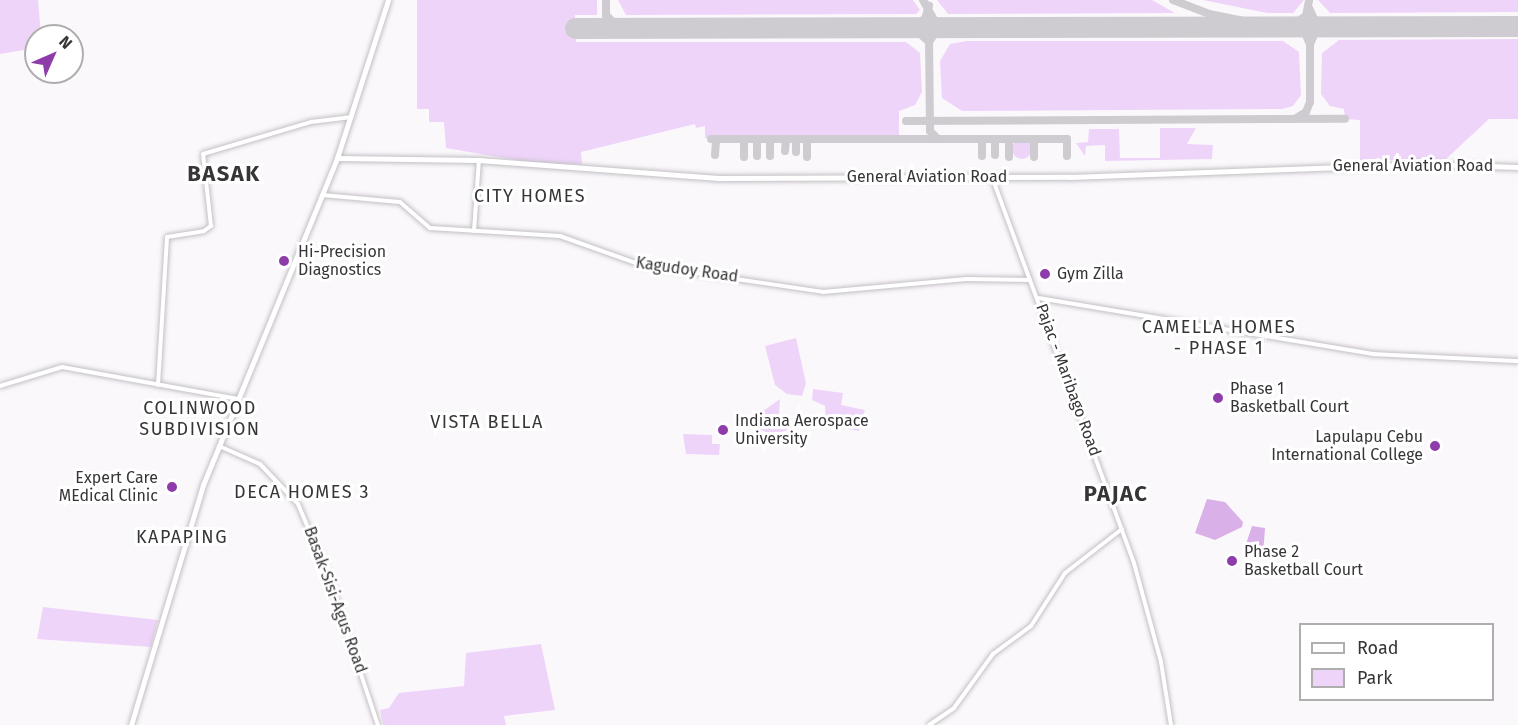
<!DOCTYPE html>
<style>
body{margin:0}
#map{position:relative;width:1518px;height:725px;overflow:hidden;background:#fbf8fc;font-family:"Fira Sans",sans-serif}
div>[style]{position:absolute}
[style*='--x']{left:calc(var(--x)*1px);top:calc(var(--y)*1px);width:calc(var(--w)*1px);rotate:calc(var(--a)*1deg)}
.green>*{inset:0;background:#efd4fa}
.round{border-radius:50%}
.water>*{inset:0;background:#d9b1e8}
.taxiway>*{height:8px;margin:-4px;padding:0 4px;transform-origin:4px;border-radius:4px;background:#ceccd0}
.runway>*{height:21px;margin:-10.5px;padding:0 10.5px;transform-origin:10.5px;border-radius:10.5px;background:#ceccd0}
.roads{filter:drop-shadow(0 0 2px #c3c0c4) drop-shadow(0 0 2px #c3c0c4)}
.tertiary>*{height:4px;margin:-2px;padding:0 2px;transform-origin:2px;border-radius:2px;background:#fff}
.secondary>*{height:4.5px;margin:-2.25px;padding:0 2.25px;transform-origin:2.25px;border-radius:2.25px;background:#fff}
.primary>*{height:5px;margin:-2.5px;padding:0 2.5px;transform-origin:2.5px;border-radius:2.5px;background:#fff}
.dots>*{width:16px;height:16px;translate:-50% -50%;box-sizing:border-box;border:3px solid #fff;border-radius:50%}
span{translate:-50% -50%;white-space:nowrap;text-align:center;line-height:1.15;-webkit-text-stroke:6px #fff;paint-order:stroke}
.street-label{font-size:16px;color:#363537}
.poi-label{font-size:16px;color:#363537}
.left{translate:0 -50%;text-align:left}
.right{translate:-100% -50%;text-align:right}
.neighbourhood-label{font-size:18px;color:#363537;letter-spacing:1.5px}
.district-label{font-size:22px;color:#363537;font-weight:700;letter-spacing:1.5px}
.legend{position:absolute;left:1299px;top:623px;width:195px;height:78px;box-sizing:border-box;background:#fff;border:2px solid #afaeaf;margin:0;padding:8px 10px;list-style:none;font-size:18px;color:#363537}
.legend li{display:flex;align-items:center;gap:12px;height:30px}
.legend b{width:30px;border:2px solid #afaeaf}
.north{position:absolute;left:24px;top:24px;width:60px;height:60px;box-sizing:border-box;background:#fff;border:2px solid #afaeaf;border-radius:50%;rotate:45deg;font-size:16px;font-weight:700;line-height:24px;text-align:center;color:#363537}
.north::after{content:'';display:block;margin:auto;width:21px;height:27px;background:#8f3cab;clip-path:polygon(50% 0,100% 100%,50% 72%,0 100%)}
</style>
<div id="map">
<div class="green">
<div style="clip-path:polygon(0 0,38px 0,41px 36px,36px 36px,36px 48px,0 54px)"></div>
<div style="clip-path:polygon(417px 0,597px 0,597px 15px,575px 15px,576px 42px,906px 42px,920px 53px,922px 92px,915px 105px,899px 111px,899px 138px,705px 138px,705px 126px,696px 128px,695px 124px,581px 152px,582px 164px,546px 165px,446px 148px,444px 122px,429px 122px,429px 109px,417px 109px)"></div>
<div style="clip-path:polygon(618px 0,913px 0,920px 10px,916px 14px,626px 15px)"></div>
<div style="clip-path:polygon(937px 0,1152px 0,1175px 13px,948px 14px)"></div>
<div style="clip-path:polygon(1203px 0,1304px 0,1293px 13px,1267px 13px)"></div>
<div style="clip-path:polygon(1318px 0,1518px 0,1518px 12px,1330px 13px)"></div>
<div style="clip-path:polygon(1518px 39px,1518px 119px,1489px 119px,1445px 160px,1360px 160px,1360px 120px,1345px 119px,1344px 109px,1330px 106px,1321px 94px,1322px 53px,1339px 40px)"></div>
<div style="clip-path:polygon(967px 41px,1283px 41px,1299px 52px,1301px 95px,1293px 106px,1282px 109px,962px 111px,942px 98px,940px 61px,950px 44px)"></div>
<div style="clip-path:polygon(1160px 128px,1196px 128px,1187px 144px,1213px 145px,1212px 159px,1105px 161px,1105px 145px,1086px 146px,1085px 156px,1076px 143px,1088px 142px,1089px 129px,1119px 129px,1120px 158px,1160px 158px)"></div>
<div class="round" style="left:1012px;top:139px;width:20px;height:20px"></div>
<div style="clip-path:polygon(796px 338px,806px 383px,802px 396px,787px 394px,775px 385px,765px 346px)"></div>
<div style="clip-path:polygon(813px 389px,843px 393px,841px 405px,865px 410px,859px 431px,826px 425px,825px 406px,812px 400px)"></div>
<div style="clip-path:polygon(780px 399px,779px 414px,789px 426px,779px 440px,762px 430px,759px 435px,754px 433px,768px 423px,759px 414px)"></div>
<div style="clip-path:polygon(683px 434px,712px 435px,712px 444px,720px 444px,719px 455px,686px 454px)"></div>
<div style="clip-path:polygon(43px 607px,158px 620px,151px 647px,37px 639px)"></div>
<div style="clip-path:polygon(541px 644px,555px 710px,504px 716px,506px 725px,383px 725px,380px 710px,389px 708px,399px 693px,464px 686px,466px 653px)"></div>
</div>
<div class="water">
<div style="clip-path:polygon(1207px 499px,1225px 502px,1243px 522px,1242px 527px,1215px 540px,1195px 533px)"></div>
<div style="clip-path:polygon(1252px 526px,1265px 528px,1263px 555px,1243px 553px)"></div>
</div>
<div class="taxiway">
<div style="--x:606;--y:0;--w:15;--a:90"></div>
<div style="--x:606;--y:15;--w:18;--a:45"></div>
<div style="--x:923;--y:0;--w:23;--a:61"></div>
<div style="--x:934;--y:20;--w:16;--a:27"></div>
<div style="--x:1173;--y:0;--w:39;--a:21"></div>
<div style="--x:1209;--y:14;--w:61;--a:11.3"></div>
<div style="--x:1309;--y:8;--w:12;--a:66"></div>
<div style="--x:1314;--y:19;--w:16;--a:27"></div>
<div style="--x:1291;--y:26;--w:16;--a:27"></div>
<div style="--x:1305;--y:33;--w:12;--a:66"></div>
<div style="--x:1310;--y:44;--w:58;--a:90"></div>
<div style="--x:1310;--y:102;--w:11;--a:112"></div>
<div style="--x:1306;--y:112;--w:13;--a:148"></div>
<div style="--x:1291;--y:26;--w:18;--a:-34"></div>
<div style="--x:1306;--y:16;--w:16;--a:-79"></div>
<div style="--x:913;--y:27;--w:14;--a:-34"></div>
<div style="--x:925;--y:19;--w:14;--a:-73"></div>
<div style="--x:913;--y:27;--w:22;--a:43"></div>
<div style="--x:1310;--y:44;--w:12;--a:-66"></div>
<div style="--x:1315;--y:33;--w:15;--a:-28"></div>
<div style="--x:906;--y:121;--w:439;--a:-0.3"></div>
<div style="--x:711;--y:139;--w:356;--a:0"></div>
<div style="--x:1067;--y:139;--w:17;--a:90"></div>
<div style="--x:938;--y:139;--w:11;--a:-135"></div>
<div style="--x:930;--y:131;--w:89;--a:-90.6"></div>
<div style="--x:929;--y:42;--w:11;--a:-56"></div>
<div style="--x:935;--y:33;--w:14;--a:-25"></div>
<div style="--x:796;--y:140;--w:12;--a:90"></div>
<div style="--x:995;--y:140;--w:15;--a:90"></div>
<div style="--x:1009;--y:140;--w:17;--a:90"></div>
<div style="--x:1034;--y:140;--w:17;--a:90"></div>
<div style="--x:785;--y:151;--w:11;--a:-85"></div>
<div style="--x:715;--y:155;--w:16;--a:-86"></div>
<div style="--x:757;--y:156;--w:16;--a:-90"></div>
<div style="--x:770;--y:156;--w:16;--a:-90"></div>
<div style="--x:982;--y:156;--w:16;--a:-90"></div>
<div style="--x:744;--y:157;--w:17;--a:-90"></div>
<div style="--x:807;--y:157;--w:17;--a:-90"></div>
</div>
<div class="runway">
<div style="--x:575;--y:28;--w:943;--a:-0.12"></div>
</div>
<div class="roads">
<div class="tertiary">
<div style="--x:992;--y:177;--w:411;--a:69.8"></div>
<div style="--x:1134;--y:563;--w:103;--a:74.7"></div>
<div style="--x:1161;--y:662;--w:64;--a:81"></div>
<div style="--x:322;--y:195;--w:78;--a:5.1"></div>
<div style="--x:400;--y:202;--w:40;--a:41"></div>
<div style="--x:430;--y:228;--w:130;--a:3.5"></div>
<div style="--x:560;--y:236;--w:86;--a:19.7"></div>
<div style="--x:641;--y:265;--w:184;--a:8.4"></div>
<div style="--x:823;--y:292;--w:144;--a:-5.2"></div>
<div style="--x:966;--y:279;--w:64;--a:0.9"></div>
<div style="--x:474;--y:231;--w:71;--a:-86"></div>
<div style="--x:1039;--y:298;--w:340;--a:9.5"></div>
<div style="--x:1374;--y:354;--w:144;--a:2.8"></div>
<div style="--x:158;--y:385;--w:148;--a:-86.5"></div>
<div style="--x:167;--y:237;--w:37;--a:-9"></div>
<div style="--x:204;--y:231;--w:9;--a:-36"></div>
<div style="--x:211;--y:226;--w:72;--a:-96.3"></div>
<div style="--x:203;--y:154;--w:113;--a:-16.5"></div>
<div style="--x:311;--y:122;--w:39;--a:-7"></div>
<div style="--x:0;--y:386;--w:65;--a:-17"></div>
<div style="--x:62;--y:367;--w:179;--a:10.3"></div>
<div style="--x:219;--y:446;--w:45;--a:23.7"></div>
<div style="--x:260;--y:464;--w:55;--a:46.5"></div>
<div style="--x:298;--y:504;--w:77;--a:67.1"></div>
<div style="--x:328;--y:575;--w:158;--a:71.6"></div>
<div style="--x:929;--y:725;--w:30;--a:-34"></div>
<div style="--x:954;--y:708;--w:67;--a:-54.2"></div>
<div style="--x:993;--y:654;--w:47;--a:-36.4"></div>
<div style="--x:1031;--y:626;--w:63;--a:-57.3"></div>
<div style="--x:1065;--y:573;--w:72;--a:-37.7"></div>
</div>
<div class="secondary">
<div style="--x:337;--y:158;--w:142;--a:0.8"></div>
<div style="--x:479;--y:160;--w:243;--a:4.3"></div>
<div style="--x:721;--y:178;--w:349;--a:-0.2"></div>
<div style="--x:1070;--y:177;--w:348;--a:-2.1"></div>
<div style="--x:1418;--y:164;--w:100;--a:1.7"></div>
</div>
<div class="primary">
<div style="--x:131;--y:725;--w:251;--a:-73.3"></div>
<div style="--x:203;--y:485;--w:353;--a:-67.7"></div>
<div style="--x:337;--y:158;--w:166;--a:-72.1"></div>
</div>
</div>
<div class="dots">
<div style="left:284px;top:261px;background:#8f3cab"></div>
<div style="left:1045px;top:274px;background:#8f3cab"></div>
<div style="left:1218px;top:398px;background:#8f3cab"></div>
<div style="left:723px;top:430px;background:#8f3cab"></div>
<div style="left:1435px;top:446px;background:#8f3cab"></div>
<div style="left:172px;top:487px;background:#8f3cab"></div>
<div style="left:1232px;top:561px;background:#8f3cab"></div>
</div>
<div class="street-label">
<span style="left:1413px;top:166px">General Aviation Road</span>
<span style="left:927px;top:177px">General Aviation Road</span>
<span style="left:687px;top:270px;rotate:8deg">Kagudoy Road</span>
<span style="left:1068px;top:380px;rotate:70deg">Pajac - Maribago Road</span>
<span style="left:335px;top:600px;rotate:70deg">Basak-Sisi-Agus Road</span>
</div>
<div class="poi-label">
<span class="left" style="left:298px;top:261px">Hi-Precision<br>Diagnostics</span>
<span class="left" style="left:1057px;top:274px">Gym Zilla</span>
<span class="left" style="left:1230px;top:398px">Phase 1<br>Basketball Court</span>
<span class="left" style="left:735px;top:430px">Indiana Aerospace<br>University</span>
<span class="right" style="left:1423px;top:446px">Lapulapu Cebu<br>International College</span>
<span class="right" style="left:158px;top:487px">Expert Care<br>MEdical Clinic</span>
<span class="left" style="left:1244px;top:561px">Phase 2<br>Basketball Court</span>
</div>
<div class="neighbourhood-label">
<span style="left:530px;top:196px">CITY HOMES</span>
<span style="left:1219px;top:338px">CAMELLA HOMES<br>- PHASE 1</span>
<span style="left:200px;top:419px">COLINWOOD<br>SUBDIVISION</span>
<span style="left:487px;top:422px">VISTA BELLA</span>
<span style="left:302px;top:492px">DECA HOMES 3</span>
<span style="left:182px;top:537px">KAPAPING</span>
</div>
<div class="district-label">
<span style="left:224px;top:174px">BASAK</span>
<span style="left:1116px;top:494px">PAJAC</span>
</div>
<ul class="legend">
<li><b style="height:8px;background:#fff"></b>Road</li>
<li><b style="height:16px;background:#efd4fa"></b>Park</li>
</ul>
<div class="north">N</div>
</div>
